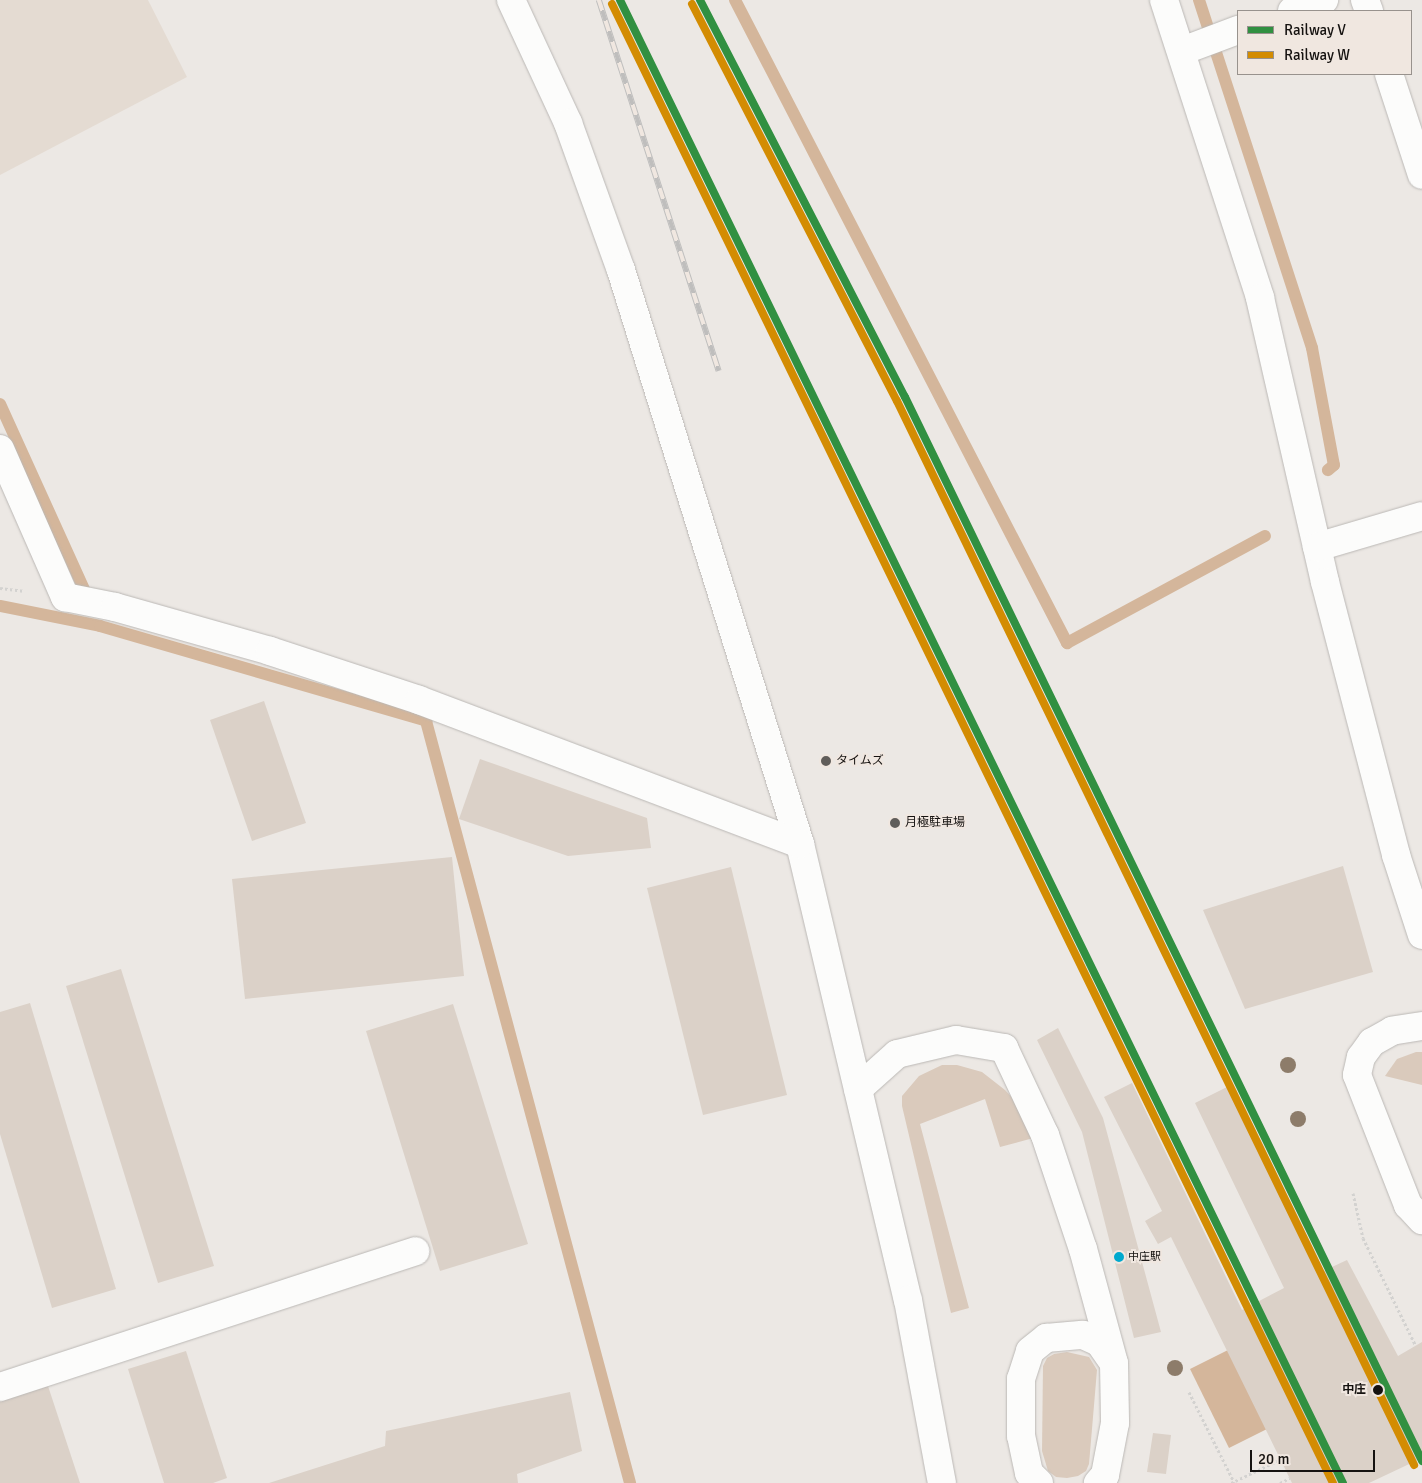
<!DOCTYPE html>
<meta charset="utf-8">
<style>
body{margin:0}
#map{position:relative;width:1422px;height:1483px;overflow:hidden;background:#ece8e4;font-family:Signika,"Noto Sans JP",sans-serif}
div>[style]{position:absolute}
[style*='--x']{left:calc(var(--x)*1px);top:calc(var(--y)*1px);width:calc(var(--w)*1px);rotate:calc(var(--a)*1deg)}
.built>*{inset:0;background:#e4dbd2}
.green>*{inset:0;background:#dacabc}
.water>*{inset:0;background:#d4b69b}
.stream>*{height:12px;margin:-6px;padding:0 6px;transform-origin:6px;border-radius:6px;background:#d4b69b}
.building>*{inset:0;background:#dbd1c8}
.path>*{height:3px;margin-top:-1.5px;transform-origin:0;background:repeating-linear-gradient(90deg,#d3d2d0 0 2.5px,transparent 0 5px)}
.roads{filter:drop-shadow(0 0 1px #bbb8b5) drop-shadow(0 0 1px #bbb8b5)}
.minor>*{height:28px;margin:-14px;padding:0 14px;transform-origin:14px;border-radius:14px;background:#fcfcfb}
.rail>*{height:5.5px;margin-top:-2.75px;transform-origin:0;background:repeating-linear-gradient(90deg,#f0e7e0 0 11px,#bfbebd 0 22px);box-sizing:border-box;border-block:1px solid #bfbebd}
.rail-1>*{height:8px;margin:-4px;padding:0 4px;transform-origin:4px;border-radius:4px;background:#319041}
.rail-2>*{height:8px;margin:-4px;padding:0 4px;transform-origin:4px;border-radius:4px;background:#d38c02}
.trees>*{width:16px;height:16px;margin:-8px;border-radius:50%;background:#8d7c6a}
.dots>*{width:14px;height:14px;translate:-50% -50%;box-sizing:border-box;border:2px solid #f0e7e0;border-radius:50%}
span{translate:-50% -50%;white-space:nowrap;text-align:center;line-height:1.15;-webkit-text-stroke:4px #f0e7e0;paint-order:stroke}
.bus-label{font-size:11px;color:#151210}
.left{translate:0 -50%;text-align:left}
.poi-label{font-size:12px;color:#151210}
.stop-label{font-size:12px;color:#151210;font-weight:700}
.right{translate:-100% -50%;text-align:right}
.legend{position:absolute;left:1237px;top:10px;width:175px;height:65px;box-sizing:border-box;background:#f0e7e0;border:1px solid #98928d;margin:0;padding:6px 9px;list-style:none;font-size:15px;color:#151210}
.legend li{display:flex;align-items:center;gap:10px;height:25px}
.legend b{width:25px;border:1px solid #98928d}
.scale{position:absolute;left:1250px;top:1450px;width:125px;height:22px;box-sizing:border-box;border:2px solid #151210;border-top:0;padding-left:6px;font-size:15px;line-height:18px;white-space:nowrap;color:#151210;-webkit-text-stroke:4px #f0e7e0;paint-order:stroke}
</style>
<div id="map">
<div class="built">
<div style="clip-path:polygon(0 0,148px 0,187px 77px,0 175px)"></div>
</div>
<div class="green">
<div style="clip-path:polygon(1416px 1052px,1422px 1052px,1422px 1085px,1385px 1076px,1397px 1059px)"></div>
<div style="clip-path:polygon(942px 1065px,957px 1065px,982px 1072px,1005px 1090px,1020px 1106px,1037px 1137px,1000px 1147px,985px 1099px,920px 1124px,969px 1308px,951px 1313px,902px 1106px,902px 1096px,919px 1076px)"></div>
<div style="clip-path:polygon(1067px 1352px,1089px 1357px,1097px 1370px,1089px 1464px,1086px 1471px,1078px 1476px,1067px 1478px,1056px 1477px,1048px 1471px,1042px 1451px,1043px 1366px,1047px 1358px,1054px 1354px)"></div>
</div>
<div class="water">
<div style="clip-path:polygon(1228px 1350px,1267px 1429px,1229px 1448px,1190px 1369px)"></div>
</div>
<div class="stream">
<div style="--x:735;--y:0;--w:724;--a:62.69"></div>
<div style="--x:1067;--y:643;--w:225;--a:-28.4"></div>
<div style="--x:1199;--y:0;--w:366;--a:72"></div>
<div style="--x:1312;--y:348;--w:119;--a:79.4"></div>
<div style="--x:1334;--y:465;--w:8;--a:140"></div>
<div style="--x:0;--y:404;--w:217;--a:65.6"></div>
<div style="--x:0;--y:606;--w:102;--a:11.3"></div>
<div style="--x:100;--y:626;--w:340;--a:16.2"></div>
<div style="--x:426;--y:721;--w:789;--a:75.01"></div>
</div>
<div class="building">
<div style="clip-path:polygon(264px 701px,306px 823px,252px 841px,210px 720px)"></div>
<div style="clip-path:polygon(480px 759px,647px 818px,651px 848px,568px 856px,459px 819px)"></div>
<div style="clip-path:polygon(452px 857px,464px 976px,245px 999px,232px 879px)"></div>
<div style="clip-path:polygon(1343px 866px,1373px 972px,1245px 1009px,1203px 910px)"></div>
<div style="clip-path:polygon(731px 867px,787px 1095px,703px 1115px,647px 888px)"></div>
<div style="clip-path:polygon(121px 969px,214px 1266px,158px 1283px,66px 986px)"></div>
<div style="clip-path:polygon(30px 1003px,116px 1289px,52px 1308px,0 1134px,0 1012px)"></div>
<div style="clip-path:polygon(453px 1004px,528px 1244px,440px 1271px,366px 1031px)"></div>
<div style="clip-path:polygon(1058px 1028px,1103px 1118px,1161px 1332px,1134px 1338px,1082px 1132px,1037px 1040px)"></div>
<div style="clip-path:polygon(1132px 1083px,1242px 1310px,1284px 1288px,1195px 1103px,1231px 1085px,1284px 1193px,1280px 1195px,1319px 1273px,1347px 1260px,1398px 1356px,1422px 1342px,1422px 1458px,1369px 1483px,1292px 1483px,1171px 1237px,1158px 1244px,1145px 1221px,1162px 1211px,1104px 1097px)"></div>
<div style="clip-path:polygon(186px 1351px,227px 1478px,213px 1483px,164px 1483px,128px 1369px)"></div>
<div style="clip-path:polygon(48px 1386px,80px 1483px,0 1483px,0 1401px)"></div>
<div style="clip-path:polygon(570px 1392px,582px 1451px,517px 1474px,518px 1483px,269px 1483px,385px 1446px,386px 1431px)"></div>
<div style="clip-path:polygon(1153px 1433px,1171px 1435px,1166px 1474px,1147px 1472px)"></div>
</div>
<div class="path">
<div style="--x:0;--y:588;--w:23;--a:7"></div>
<div style="--x:1353;--y:1193;--w:46;--a:77.5"></div>
<div style="--x:1363;--y:1238;--w:120;--a:63.9"></div>
<div style="--x:1189;--y:1392;--w:101;--a:63.4"></div>
<div style="--x:1231;--y:1483;--w:55;--a:-25.6"></div>
<div style="--x:1280;--y:1483;--w:11;--a:-27"></div>
</div>
<div class="roads">
<div class="minor">
<div style="--x:511;--y:0;--w:136;--a:65.1"></div>
<div style="--x:568;--y:123;--w:156;--a:70.2"></div>
<div style="--x:621;--y:270;--w:601;--a:72.68"></div>
<div style="--x:800;--y:844;--w:469;--a:76.7"></div>
<div style="--x:908;--y:1300;--w:186;--a:79.5"></div>
<div style="--x:1164;--y:0;--w:313;--a:72.1"></div>
<div style="--x:1260;--y:298;--w:291;--a:77.1"></div>
<div style="--x:1325;--y:582;--w:282;--a:75.4"></div>
<div style="--x:1396;--y:855;--w:84;--a:72"></div>
<div style="--x:1365;--y:0;--w:12;--a:70"></div>
<div style="--x:1292;--y:11;--w:34;--a:-19"></div>
<div style="--x:1182;--y:51;--w:60;--a:-20.6"></div>
<div style="--x:1389;--y:74;--w:106;--a:71.9"></div>
<div style="--x:0;--y:449;--w:162;--a:66.3"></div>
<div style="--x:65;--y:597;--w:51;--a:11.3"></div>
<div style="--x:115;--y:607;--w:161;--a:15.8"></div>
<div style="--x:270;--y:651;--w:157;--a:18.2"></div>
<div style="--x:419;--y:700;--w:407;--a:20.7"></div>
<div style="--x:1317;--y:547;--w:109;--a:-16.4"></div>
<div style="--x:1422;--y:1026;--w:30;--a:171"></div>
<div style="--x:1392;--y:1031;--w:23;--a:151"></div>
<div style="--x:1372;--y:1042;--w:19;--a:126"></div>
<div style="--x:1361;--y:1057;--w:18;--a:103"></div>
<div style="--x:1357;--y:1075;--w:140;--a:68.6"></div>
<div style="--x:1408;--y:1205;--w:21;--a:47"></div>
<div style="--x:858;--y:1089;--w:52;--a:-41.9"></div>
<div style="--x:897;--y:1054;--w:61;--a:-13.3"></div>
<div style="--x:956;--y:1040;--w:49;--a:9.5"></div>
<div style="--x:1004;--y:1048;--w:96;--a:64.8"></div>
<div style="--x:1045;--y:1135;--w:120;--a:71.6"></div>
<div style="--x:1083;--y:1249;--w:118;--a:74.8"></div>
<div style="--x:1114;--y:1363;--w:60;--a:89"></div>
<div style="--x:1115;--y:1423;--w:53;--a:100.9"></div>
<div style="--x:1105;--y:1475;--w:11;--a:131"></div>
<div style="--x:0;--y:1387;--w:437;--a:-18.1"></div>
<div style="--x:1039;--y:1483;--w:14;--a:-135"></div>
<div style="--x:1029;--y:1473;--w:38;--a:-102"></div>
<div style="--x:1021;--y:1436;--w:57;--a:-90"></div>
<div style="--x:1021;--y:1379;--w:29;--a:-72"></div>
<div style="--x:1030;--y:1351;--w:21;--a:-39"></div>
<div style="--x:1046;--y:1338;--w:37;--a:-5"></div>
<div style="--x:1083;--y:1335;--w:17;--a:24"></div>
<div style="--x:1099;--y:1342;--w:24;--a:55"></div>
</div>
</div>
<div class="rail">
<div style="--x:599;--y:0;--w:390;--a:72.1"></div>
</div>
<div class="rail-1">
<div style="--x:620;--y:0;--w:1650;--a:64.01"></div>
<div style="--x:700;--y:0;--w:447;--a:62.7"></div>
<div style="--x:905;--y:397;--w:1183;--a:64.08"></div>
</div>
<div class="rail-2">
<div style="--x:612;--y:4;--w:1645;--a:64.01"></div>
<div style="--x:692;--y:4;--w:447;--a:62.7"></div>
<div style="--x:897;--y:401;--w:1183;--a:64.08"></div>
</div>
<div class="trees">
<div style="left:1288px;top:1065px"></div>
<div style="left:1298px;top:1119px"></div>
<div style="left:1175px;top:1368px"></div>
</div>
<div class="dots">
<div style="left:826px;top:761px;background:#605d5a"></div>
<div style="left:895px;top:823px;background:#605d5a"></div>
<div style="left:1119px;top:1257px;background:#00a9ce"></div>
<div style="left:1378px;top:1390px;background:#151210"></div>
</div>
<div class="bus-label">
<span class="left" style="left:1128px;top:1257px">中庄駅</span>
</div>
<div class="poi-label">
<span class="left" style="left:836px;top:761px">タイムズ</span>
<span class="left" style="left:905px;top:823px">月極駐車場</span>
</div>
<div class="stop-label">
<span class="right" style="left:1366px;top:1390px">中庄</span>
</div>
<ul class="legend">
<li><b style="height:6px;background:#319041"></b>Railway V</li>
<li><b style="height:6px;background:#d38c02"></b>Railway W</li>
</ul>
<div class="scale">20 m</div>
</div>
